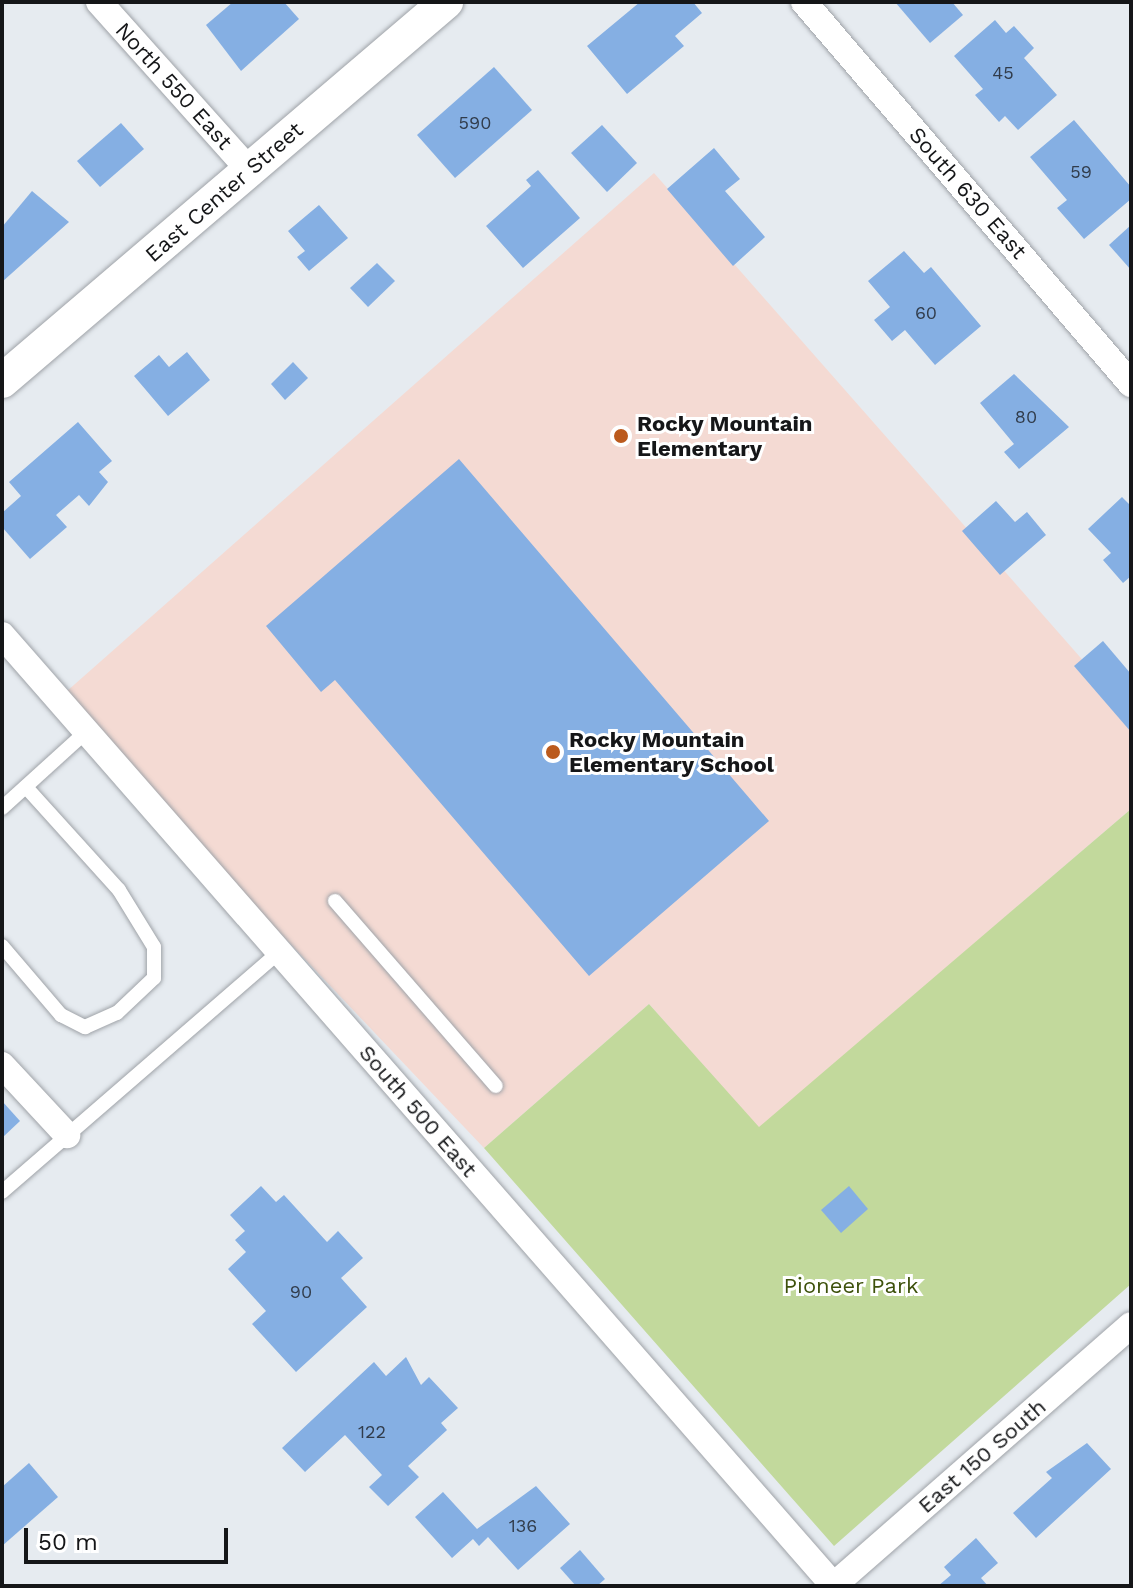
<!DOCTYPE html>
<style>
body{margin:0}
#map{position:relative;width:1133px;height:1588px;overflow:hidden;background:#e6ebf0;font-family:"Work Sans",sans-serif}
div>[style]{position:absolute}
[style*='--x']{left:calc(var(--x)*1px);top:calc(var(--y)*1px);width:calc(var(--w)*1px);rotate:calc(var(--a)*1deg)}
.education>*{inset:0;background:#f4dad3}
.green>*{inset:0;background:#c2d99c}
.building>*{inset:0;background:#85afe3}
.roads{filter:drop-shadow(0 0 2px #9fa3a8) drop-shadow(0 0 2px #9fa3a8)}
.service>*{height:14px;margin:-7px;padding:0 7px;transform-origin:7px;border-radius:7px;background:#fff}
.minor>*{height:26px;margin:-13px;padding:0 13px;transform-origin:13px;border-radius:13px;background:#fff}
.tertiary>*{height:34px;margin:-17px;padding:0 17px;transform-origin:17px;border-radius:17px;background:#fff}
.dots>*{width:22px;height:22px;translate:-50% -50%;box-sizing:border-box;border:4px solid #fff;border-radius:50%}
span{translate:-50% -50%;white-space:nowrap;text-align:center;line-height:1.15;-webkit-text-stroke:6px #fff;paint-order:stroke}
.number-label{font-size:18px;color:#313c4b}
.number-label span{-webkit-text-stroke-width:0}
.street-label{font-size:22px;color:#151618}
.poi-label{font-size:22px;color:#151618;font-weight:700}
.left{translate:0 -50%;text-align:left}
.park-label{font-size:22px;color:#3d510b}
.frame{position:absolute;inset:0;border:4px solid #151618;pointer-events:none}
.scale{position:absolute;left:24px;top:1528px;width:204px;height:36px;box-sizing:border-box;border:4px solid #151618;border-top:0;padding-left:10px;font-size:24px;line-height:28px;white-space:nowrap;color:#151618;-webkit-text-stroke:6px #fff;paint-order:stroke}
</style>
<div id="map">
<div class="education">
<div style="clip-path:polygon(654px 173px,1131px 715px,1131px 809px,759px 1128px,649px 1004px,484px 1148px,58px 699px)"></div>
</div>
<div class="green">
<div style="clip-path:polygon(1131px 809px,1131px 1284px,834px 1546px,484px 1148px,649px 1004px,759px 1127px)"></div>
</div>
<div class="building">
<div style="clip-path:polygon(233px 2px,284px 2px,299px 19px,241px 71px,206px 25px)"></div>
<div style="clip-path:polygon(640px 2px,693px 2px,702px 13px,675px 36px,684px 46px,627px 94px,587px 46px)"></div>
<div style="clip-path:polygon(895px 2px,952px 2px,963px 15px,930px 43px)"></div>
<div style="clip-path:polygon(995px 20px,1006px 33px,1014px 26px,1034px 48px,1024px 58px,1057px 95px,1018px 130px,1005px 116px,999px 122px,975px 95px,983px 89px,954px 56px)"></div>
<div style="clip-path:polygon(494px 67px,532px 110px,455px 178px,417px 135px)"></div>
<div style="clip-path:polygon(1074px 120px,1131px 187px,1131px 199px,1084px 239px,1057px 208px,1067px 200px,1030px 157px)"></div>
<div style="clip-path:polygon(121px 123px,144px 149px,100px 187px,77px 161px)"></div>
<div style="clip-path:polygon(602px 125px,637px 163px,607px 192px,571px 153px)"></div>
<div style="clip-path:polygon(714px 148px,740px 179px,725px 191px,765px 237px,733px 266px,667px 189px)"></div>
<div style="clip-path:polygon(538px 170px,580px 218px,523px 268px,486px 226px,531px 186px,526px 180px)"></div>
<div style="clip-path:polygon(32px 191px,69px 222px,2px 282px,2px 227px)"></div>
<div style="clip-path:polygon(319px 205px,348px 238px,309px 271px,297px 257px,305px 251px,288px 231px)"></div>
<div style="clip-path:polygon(1131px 225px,1131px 270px,1109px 245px)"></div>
<div style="clip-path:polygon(904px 251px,924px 273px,931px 267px,981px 326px,935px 365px,905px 330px,892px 341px,874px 320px,890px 307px,868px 281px)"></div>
<div style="clip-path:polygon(377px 263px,395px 281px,368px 307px,350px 288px)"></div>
<div style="clip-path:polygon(187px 352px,210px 380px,168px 416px,134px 376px,159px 355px,169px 367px)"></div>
<div style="clip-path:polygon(293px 362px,308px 378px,285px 400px,271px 384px)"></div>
<div style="clip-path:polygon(1014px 374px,1069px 427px,1019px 469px,1004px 452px,1014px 444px,980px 403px)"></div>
<div style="clip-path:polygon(78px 422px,112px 461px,99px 472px,108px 482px,89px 506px,79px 495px,56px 515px,67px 527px,30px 559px,2px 527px,2px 513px,21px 496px,9px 482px)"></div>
<div style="clip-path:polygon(459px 459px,769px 821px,589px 976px,335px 680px,321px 692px,266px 626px)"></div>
<div style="clip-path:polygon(1122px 497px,1131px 506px,1131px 576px,1123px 583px,1103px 560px,1111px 553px,1088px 529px)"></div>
<div style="clip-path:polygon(996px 501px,1015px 522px,1027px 512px,1046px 535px,1000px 575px,962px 531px)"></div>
<div style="clip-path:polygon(1103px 641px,1131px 674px,1131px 732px,1074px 666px)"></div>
<div style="clip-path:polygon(2px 1101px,20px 1121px,2px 1138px)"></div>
<div style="clip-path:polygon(261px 1186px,276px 1202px,284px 1195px,327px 1242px,338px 1231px,363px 1258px,341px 1278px,367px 1307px,296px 1372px,252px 1324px,266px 1311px,228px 1269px,246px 1252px,235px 1240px,245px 1231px,230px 1215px)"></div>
<div style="clip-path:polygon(849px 1186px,868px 1209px,841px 1233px,821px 1210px)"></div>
<div style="clip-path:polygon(406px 1357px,421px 1385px,429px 1377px,458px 1408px,441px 1423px,447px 1430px,408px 1466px,419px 1477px,388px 1506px,369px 1487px,382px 1475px,345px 1435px,305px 1472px,282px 1448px,374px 1362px,386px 1376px)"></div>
<div style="clip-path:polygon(1087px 1443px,1111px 1469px,1036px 1538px,1013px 1513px,1052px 1478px,1046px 1472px)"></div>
<div style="clip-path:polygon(29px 1463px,58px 1497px,2px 1546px,2px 1487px)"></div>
<div style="clip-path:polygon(536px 1486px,570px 1524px,518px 1570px,488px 1537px,479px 1546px,473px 1539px,452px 1558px,415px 1517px,443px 1492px,477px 1529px)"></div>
<div style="clip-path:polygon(976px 1538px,998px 1563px,981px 1578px,988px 1586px,938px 1586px,951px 1575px,944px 1567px)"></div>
<div style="clip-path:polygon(580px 1550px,605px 1579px,597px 1586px,576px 1586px,560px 1568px)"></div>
</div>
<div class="roads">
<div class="service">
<div style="--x:2;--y:808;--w:116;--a:-42.2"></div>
<div style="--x:335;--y:901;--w:245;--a:49"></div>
<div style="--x:2;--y:946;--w:91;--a:49.5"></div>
<div style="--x:61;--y:1015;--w:27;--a:27"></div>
<div style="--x:85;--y:1027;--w:35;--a:-24"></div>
<div style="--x:117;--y:1013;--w:51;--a:-43.4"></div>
<div style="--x:154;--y:978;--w:31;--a:-90"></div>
<div style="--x:154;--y:947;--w:67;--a:-121.6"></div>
<div style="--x:119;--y:890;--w:139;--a:-132.1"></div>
<div style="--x:2;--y:1192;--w:367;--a:-40.9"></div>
</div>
<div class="minor">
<div style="--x:99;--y:2;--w:225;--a:48.2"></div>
<div style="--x:804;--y:2;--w:503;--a:49.44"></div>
<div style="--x:2;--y:635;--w:1264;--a:48.82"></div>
<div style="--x:2;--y:1065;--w:96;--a:47.1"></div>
<div style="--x:833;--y:1586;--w:396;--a:-41.2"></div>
</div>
<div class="tertiary">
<div style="--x:2;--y:381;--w:584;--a:-40.48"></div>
</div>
</div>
<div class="dots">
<div style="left:621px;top:436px;background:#bb5a1d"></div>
<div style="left:553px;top:752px;background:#bb5a1d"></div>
</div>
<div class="number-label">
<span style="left:1003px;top:73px">45</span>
<span style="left:475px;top:123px">590</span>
<span style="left:1081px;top:172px">59</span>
<span style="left:926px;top:313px">60</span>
<span style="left:1026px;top:417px">80</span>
<span style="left:301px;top:1292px">90</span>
<span style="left:372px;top:1432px">122</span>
<span style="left:523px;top:1526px">136</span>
</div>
<div class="street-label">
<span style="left:174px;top:86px;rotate:48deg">North 550 East</span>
<span style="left:224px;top:192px;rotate:-41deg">East Center Street</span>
<span style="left:968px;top:193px;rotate:49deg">South 630 East</span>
<span style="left:418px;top:1111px;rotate:49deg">South 500 East</span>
<span style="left:982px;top:1456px;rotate:-41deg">East 150 South</span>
</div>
<div class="poi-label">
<span class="left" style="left:637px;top:436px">Rocky Mountain<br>Elementary</span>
<span class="left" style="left:569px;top:752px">Rocky Mountain<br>Elementary School</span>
</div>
<div class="park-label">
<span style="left:851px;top:1286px">Pioneer Park</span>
</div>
<div class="frame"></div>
<div class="scale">50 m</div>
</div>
